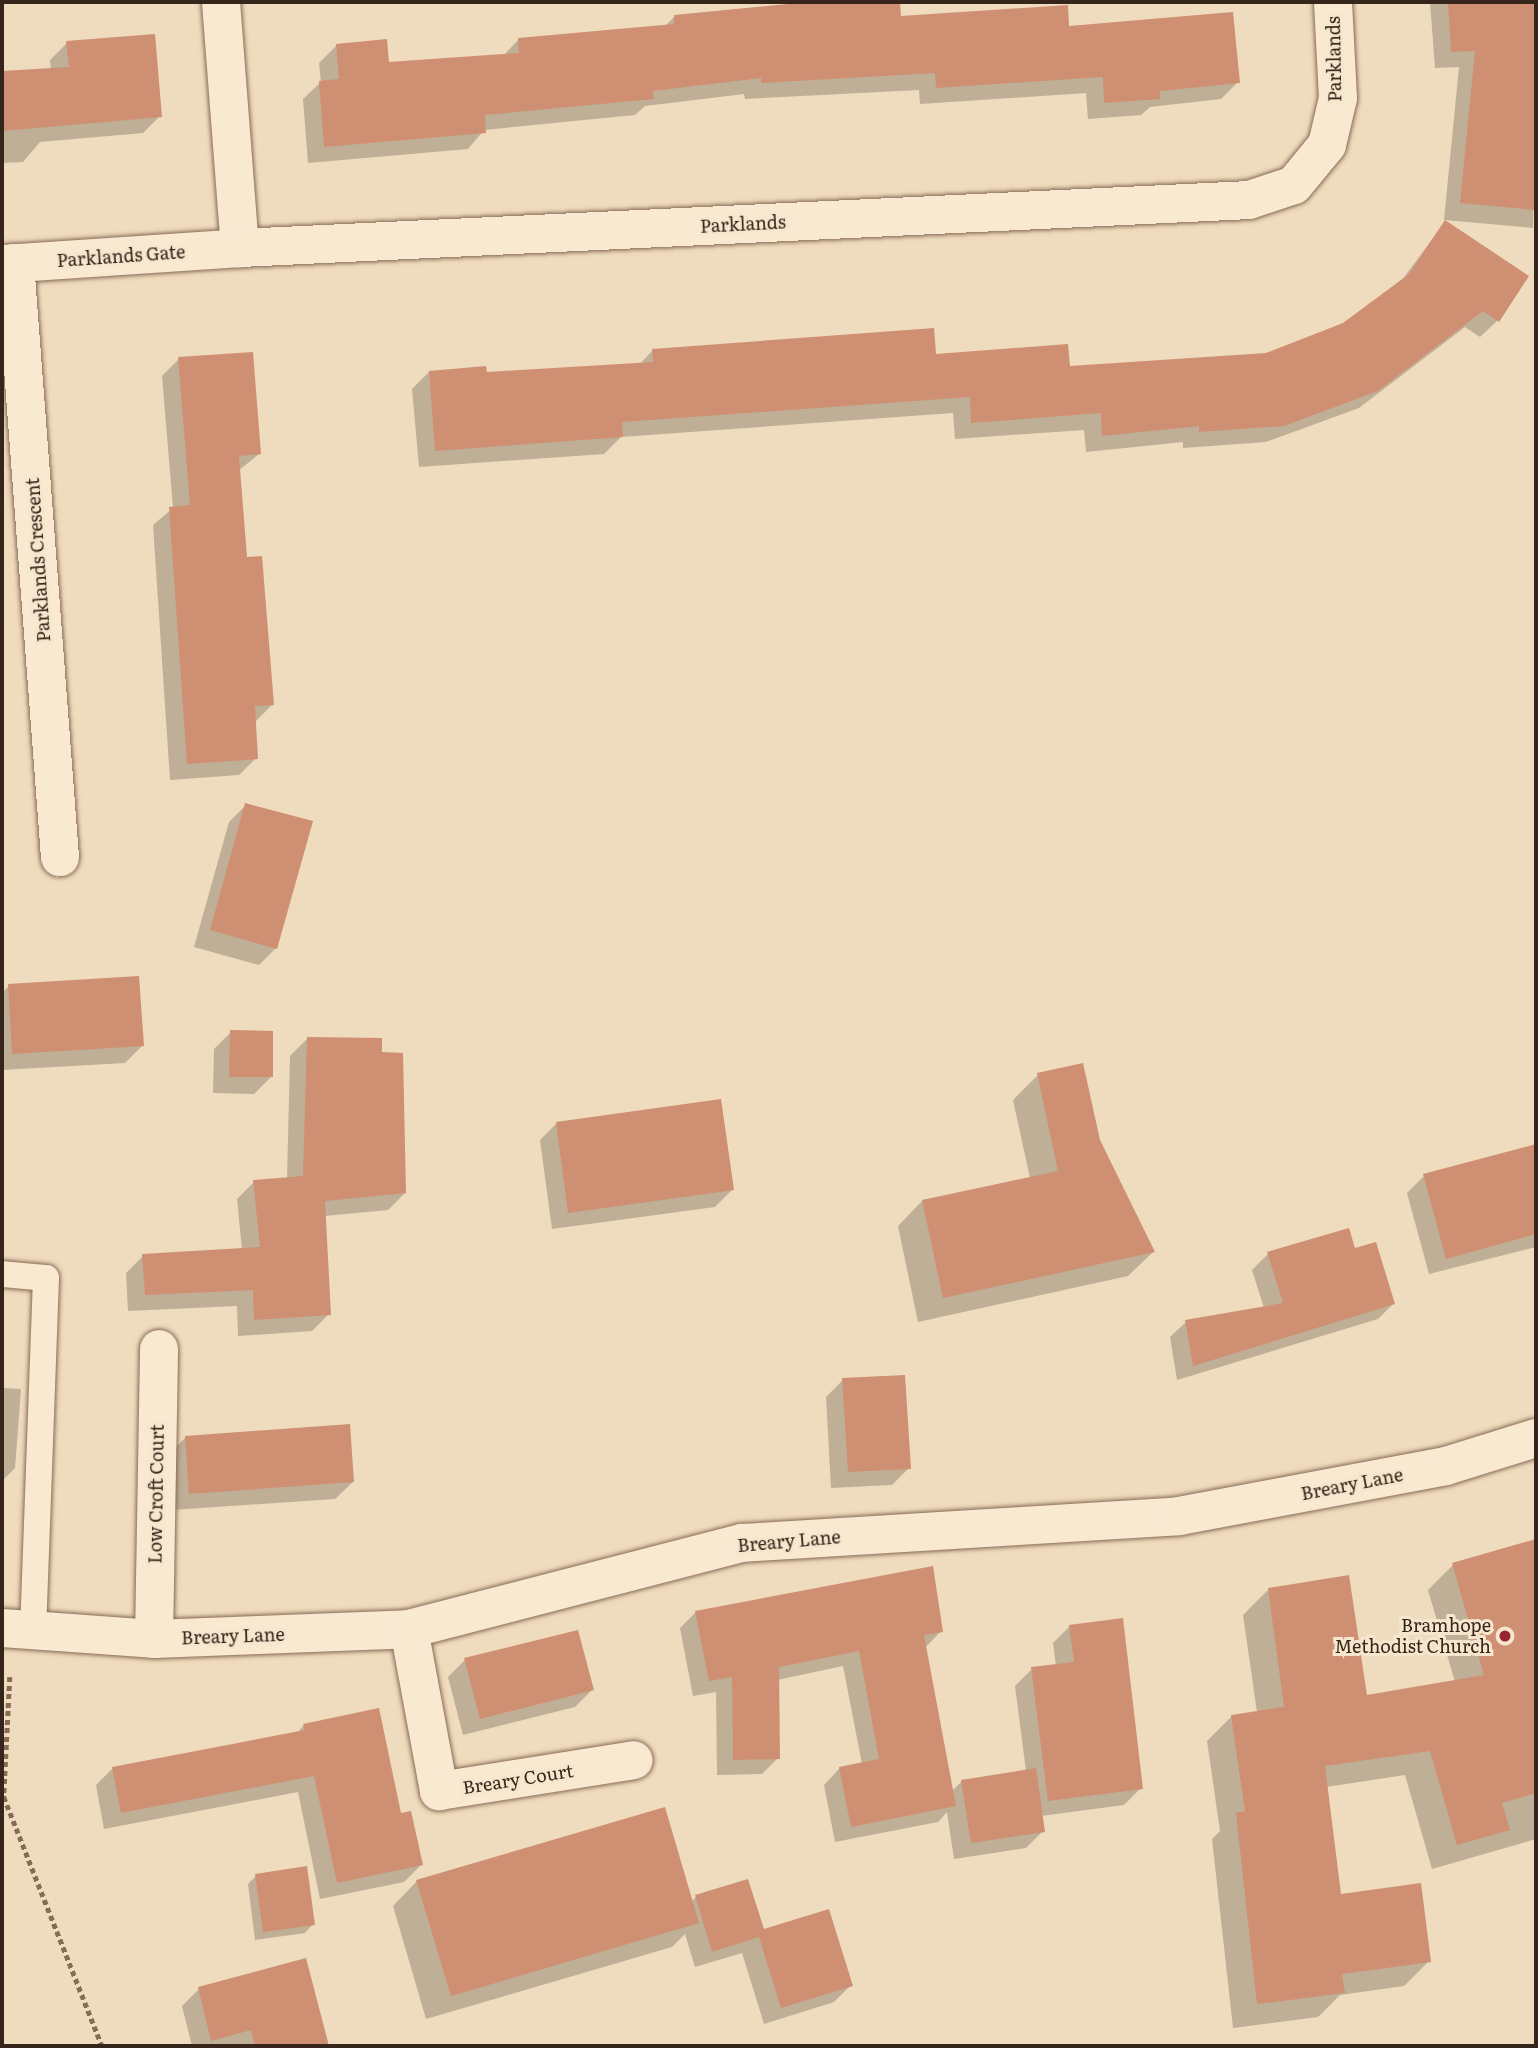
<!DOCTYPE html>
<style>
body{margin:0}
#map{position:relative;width:1538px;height:2048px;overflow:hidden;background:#efdbbd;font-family:Literata,serif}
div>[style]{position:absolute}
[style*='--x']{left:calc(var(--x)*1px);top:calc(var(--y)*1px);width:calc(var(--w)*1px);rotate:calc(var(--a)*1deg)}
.shadow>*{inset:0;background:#0003}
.building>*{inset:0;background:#cf8f72}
.path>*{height:4.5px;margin-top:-2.25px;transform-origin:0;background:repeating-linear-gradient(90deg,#886b56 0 5px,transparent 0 8.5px)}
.roads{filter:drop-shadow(0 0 2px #886b56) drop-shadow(0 0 2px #886b56)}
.service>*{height:26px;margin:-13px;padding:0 13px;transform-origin:13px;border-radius:13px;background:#fae9d1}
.minor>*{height:38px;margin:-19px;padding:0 19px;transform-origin:19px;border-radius:19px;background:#fae9d1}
.tertiary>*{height:38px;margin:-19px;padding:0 19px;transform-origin:19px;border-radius:19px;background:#fae9d1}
.dots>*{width:19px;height:19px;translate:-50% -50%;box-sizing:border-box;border:4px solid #f6e6cd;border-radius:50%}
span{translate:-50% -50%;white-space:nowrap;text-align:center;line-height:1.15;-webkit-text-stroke:6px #f6e6cd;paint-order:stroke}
.street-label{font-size:18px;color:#36251b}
.poi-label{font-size:18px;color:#36251b}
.right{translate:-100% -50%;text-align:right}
.frame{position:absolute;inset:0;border:4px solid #36251b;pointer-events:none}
</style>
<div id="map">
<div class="shadow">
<div style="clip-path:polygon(879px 2px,898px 2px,899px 18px,1067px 28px,1238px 82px,1221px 99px,1150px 107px,1141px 115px,1088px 119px,1086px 93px,920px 104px,919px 90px,745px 99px,744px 94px,645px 106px,635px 115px,484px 130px,468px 149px,308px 163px,303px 99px,321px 82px,319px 63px,336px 46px,387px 64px,503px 56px,518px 40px,665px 26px,674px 17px)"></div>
<div style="clip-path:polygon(1430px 2px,1536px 2px,1533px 228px,1444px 220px,1459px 67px,1435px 68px)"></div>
<div style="clip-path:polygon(67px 43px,160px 116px,143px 133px,40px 142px,23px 162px,2px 163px,2px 73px,51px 70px,50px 60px)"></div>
<div style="clip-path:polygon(1445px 222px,1497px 321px,1480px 337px,1465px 327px,1359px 408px,1266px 442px,1183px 448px,1183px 442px,1086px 452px,1084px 430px,955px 439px,953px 413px,621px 437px,604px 454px,419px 467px,412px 389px,429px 372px,485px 374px,639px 365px,653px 350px,934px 356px,1068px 368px,1267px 355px,1344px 325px,1399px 284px)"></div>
<div style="clip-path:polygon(179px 359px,259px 454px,238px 471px,246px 559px,273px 704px,256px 721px,256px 758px,239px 775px,170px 780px,153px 525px,173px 508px,162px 376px)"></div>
<div style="clip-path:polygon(246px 805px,276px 948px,259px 965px,194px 947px,229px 822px)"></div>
<div style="clip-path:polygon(9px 986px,142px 1046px,125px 1063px,2px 1070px,2px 993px)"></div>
<div style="clip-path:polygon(231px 1032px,271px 1077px,254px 1094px,213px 1093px,214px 1049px)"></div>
<div style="clip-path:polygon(307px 1039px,380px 1054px,405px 1193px,388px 1210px,324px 1216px,329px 1314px,312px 1331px,238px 1336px,237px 1306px,128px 1311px,126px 1273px,143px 1256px,242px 1250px,237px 1199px,254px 1182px,287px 1179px,290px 1056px)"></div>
<div style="clip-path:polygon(1038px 1075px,1098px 1140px,1153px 1252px,1128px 1276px,918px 1322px,898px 1226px,922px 1201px,1030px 1178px,1013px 1100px)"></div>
<div style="clip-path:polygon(557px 1123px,732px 1190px,715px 1207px,552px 1229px,540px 1140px)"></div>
<div style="clip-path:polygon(1536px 1145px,1536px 1247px,1429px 1274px,1407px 1193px,1424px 1176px)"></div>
<div style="clip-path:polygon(1354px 1250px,1393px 1304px,1378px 1319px,1177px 1380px,1170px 1337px,1186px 1322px,1264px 1308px,1252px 1270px,1268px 1254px)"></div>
<div style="clip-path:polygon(843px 1380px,909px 1468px,892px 1485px,831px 1488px,826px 1397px)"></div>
<div style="clip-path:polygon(2px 1388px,21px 1389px,15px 1468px,2px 1481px)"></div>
<div style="clip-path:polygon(185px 1438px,353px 1482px,335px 1499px,172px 1510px,168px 1455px)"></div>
<div style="clip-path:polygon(1536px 1541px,1536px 1839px,1432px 1869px,1405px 1775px,1326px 1787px,1340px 1896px,1429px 1961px,1404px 1986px,1340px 1995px,1318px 2017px,1233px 2028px,1212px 1839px,1220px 1831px,1207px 1741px,1232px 1716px,1257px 1712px,1243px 1615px,1268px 1590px,1366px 1697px,1455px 1682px,1428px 1590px,1453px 1565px)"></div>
<div style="clip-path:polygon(696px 1612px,941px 1631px,924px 1649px,951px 1792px,962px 1781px,1026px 1771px,1015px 1686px,1032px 1669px,1056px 1666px,1053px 1643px,1070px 1626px,1141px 1788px,1124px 1805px,1041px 1816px,1043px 1831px,1026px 1848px,954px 1859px,947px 1812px,938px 1822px,835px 1842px,824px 1785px,840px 1768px,862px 1764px,843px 1666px,777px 1680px,778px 1758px,762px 1774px,717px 1775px,716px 1692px,693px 1696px,680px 1628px)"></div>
<div style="clip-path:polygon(465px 1660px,592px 1690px,575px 1707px,463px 1735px,448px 1677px)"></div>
<div style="clip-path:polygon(304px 1725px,421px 1865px,404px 1882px,320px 1899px,298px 1792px,104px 1829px,96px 1785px,113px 1768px,297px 1733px)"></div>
<div style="clip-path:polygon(256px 1876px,313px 1924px,305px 1933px,255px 1940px,248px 1884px)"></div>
<div style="clip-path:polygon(417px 1881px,691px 1902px,696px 1897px,851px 1985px,834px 2002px,764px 2024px,742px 1953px,695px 1967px,685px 1934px,672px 1947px,426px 2019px,393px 1906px)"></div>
<div style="clip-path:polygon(305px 1961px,327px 2046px,192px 2046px,182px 2006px,199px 1989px)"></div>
</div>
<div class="building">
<div style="clip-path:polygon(808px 2px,900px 2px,901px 16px,1068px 5px,1069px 26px,1233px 12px,1240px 83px,1160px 91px,1160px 99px,1104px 103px,1103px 77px,936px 88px,935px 73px,761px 83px,761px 78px,653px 91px,654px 99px,485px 115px,486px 133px,324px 147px,319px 81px,339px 79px,336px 44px,387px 39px,389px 62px,519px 53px,518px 38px,674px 24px,674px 15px)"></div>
<div style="clip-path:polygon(1448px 2px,1536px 2px,1536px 210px,1460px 203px,1475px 51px,1451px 52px)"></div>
<div style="clip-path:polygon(155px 34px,162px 117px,2px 131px,2px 71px,69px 67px,66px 41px)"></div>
<div style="clip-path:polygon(1445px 220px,1529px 276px,1499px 322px,1483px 311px,1378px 391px,1284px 426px,1199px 432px,1199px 426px,1102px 436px,1101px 413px,971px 423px,970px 397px,622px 422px,623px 437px,435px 451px,429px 371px,486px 366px,487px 372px,653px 362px,652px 349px,934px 328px,936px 354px,1068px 344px,1070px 366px,1266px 353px,1343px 323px,1409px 274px)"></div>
<div style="clip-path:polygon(253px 352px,261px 454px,239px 456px,247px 557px,262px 556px,274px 705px,255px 706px,258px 759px,187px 764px,169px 507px,190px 505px,178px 357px)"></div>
<div style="clip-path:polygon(245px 803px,313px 821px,277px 949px,210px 930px)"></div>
<div style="clip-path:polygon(139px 976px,144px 1046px,12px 1054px,8px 984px)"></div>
<div style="clip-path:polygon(230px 1030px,273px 1031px,273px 1077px,229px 1077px)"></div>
<div style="clip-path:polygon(307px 1037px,382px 1038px,382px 1052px,403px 1053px,406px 1193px,325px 1201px,331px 1315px,254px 1320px,253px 1290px,145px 1295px,142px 1254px,260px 1247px,253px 1180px,303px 1176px)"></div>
<div style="clip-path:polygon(1083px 1063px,1100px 1140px,1155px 1252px,943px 1298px,922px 1200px,1058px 1171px,1037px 1073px)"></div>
<div style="clip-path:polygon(721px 1099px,734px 1190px,568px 1213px,556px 1122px)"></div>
<div style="clip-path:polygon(1536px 1144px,1536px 1234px,1446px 1259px,1423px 1174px)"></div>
<div style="clip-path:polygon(1349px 1228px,1355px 1248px,1376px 1242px,1395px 1304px,1193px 1366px,1185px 1320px,1283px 1303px,1267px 1252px)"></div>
<div style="clip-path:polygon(905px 1375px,911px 1469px,848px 1472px,842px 1378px)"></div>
<div style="clip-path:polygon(350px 1424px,354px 1482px,189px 1494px,185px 1436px)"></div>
<div style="clip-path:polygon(1536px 1539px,1536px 1793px,1502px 1803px,1510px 1830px,1457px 1845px,1430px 1751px,1325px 1766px,1341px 1894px,1421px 1883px,1431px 1962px,1342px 1974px,1345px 1993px,1257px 2004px,1236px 1813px,1245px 1811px,1231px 1715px,1284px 1707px,1268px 1588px,1349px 1575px,1367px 1695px,1484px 1675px,1452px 1563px)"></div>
<div style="clip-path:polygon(933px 1566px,943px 1632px,924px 1635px,956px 1806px,851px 1827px,839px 1767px,879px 1759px,859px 1651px,779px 1667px,780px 1759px,733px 1760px,732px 1677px,709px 1681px,695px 1611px)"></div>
<div style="clip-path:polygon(1123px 1618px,1143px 1789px,1048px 1801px,1031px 1667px,1074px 1662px,1069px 1625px)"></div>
<div style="clip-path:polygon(578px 1630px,594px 1690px,480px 1719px,464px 1658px)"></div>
<div style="clip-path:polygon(379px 1708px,401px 1813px,411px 1811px,423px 1865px,337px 1883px,314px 1776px,121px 1813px,112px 1767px,305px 1730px,303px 1724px)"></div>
<div style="clip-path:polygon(1036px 1768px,1045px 1832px,971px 1843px,961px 1780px)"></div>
<div style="clip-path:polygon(665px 1807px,699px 1923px,451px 1996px,416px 1880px)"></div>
<div style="clip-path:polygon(307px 1866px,315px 1925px,263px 1932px,255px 1874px)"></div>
<div style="clip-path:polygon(748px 1879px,764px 1929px,829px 1909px,853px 1986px,781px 2008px,759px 1937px,712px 1952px,695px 1895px)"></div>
<div style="clip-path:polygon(306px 1958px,329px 2046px,255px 2046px,251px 2030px,211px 2041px,198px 1987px)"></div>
</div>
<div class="path">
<div style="--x:10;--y:1677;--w:120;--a:92.9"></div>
<div style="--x:4;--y:1797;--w:268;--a:68.5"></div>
</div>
<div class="roads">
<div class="service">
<div style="--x:2;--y:1274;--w:44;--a:5.2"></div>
<div style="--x:46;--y:1278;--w:352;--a:92.1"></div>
</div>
<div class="minor">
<div style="--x:221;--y:2;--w:247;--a:85.6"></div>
<div style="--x:15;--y:263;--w:596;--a:85.67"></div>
<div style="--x:2;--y:264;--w:239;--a:-3.8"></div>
<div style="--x:240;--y:248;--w:1010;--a:-2.72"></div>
<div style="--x:1249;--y:200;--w:47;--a:-18.4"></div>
<div style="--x:1294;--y:185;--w:52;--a:-50.5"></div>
<div style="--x:1327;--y:145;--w:48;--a:-76.8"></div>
<div style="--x:1338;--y:98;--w:96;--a:-93"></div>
<div style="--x:409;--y:1629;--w:165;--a:79.5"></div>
<div style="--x:439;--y:1791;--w:197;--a:-9"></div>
<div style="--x:154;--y:1639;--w:290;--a:-89"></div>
</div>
<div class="tertiary">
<div style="--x:2;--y:1628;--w:152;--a:4.1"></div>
<div style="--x:154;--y:1639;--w:255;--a:-2.2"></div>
<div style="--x:409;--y:1629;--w:344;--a:-14.5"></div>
<div style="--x:742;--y:1543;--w:438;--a:-3.5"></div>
<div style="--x:1179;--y:1516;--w:272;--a:-10.6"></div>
<div style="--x:1446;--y:1466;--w:94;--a:-17.3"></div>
</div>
</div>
<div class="dots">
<div style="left:1505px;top:1636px;background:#982431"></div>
</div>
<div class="street-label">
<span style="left:1334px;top:59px;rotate:-91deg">Parklands</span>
<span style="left:743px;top:224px;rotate:-3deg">Parklands</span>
<span style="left:121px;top:256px;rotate:-4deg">Parklands Gate</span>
<span style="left:38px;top:560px;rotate:-94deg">Parklands Crescent</span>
<span style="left:1352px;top:1484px;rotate:-11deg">Breary Lane</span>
<span style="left:156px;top:1494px;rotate:-89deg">Low Croft Court</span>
<span style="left:789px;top:1541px;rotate:-5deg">Breary Lane</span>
<span style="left:233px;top:1636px;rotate:-2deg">Breary Lane</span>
<span style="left:518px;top:1779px;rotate:-9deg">Breary Court</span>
</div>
<div class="poi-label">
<span class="right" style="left:1491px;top:1636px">Bramhope<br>Methodist Church</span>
</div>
<div class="frame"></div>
</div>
